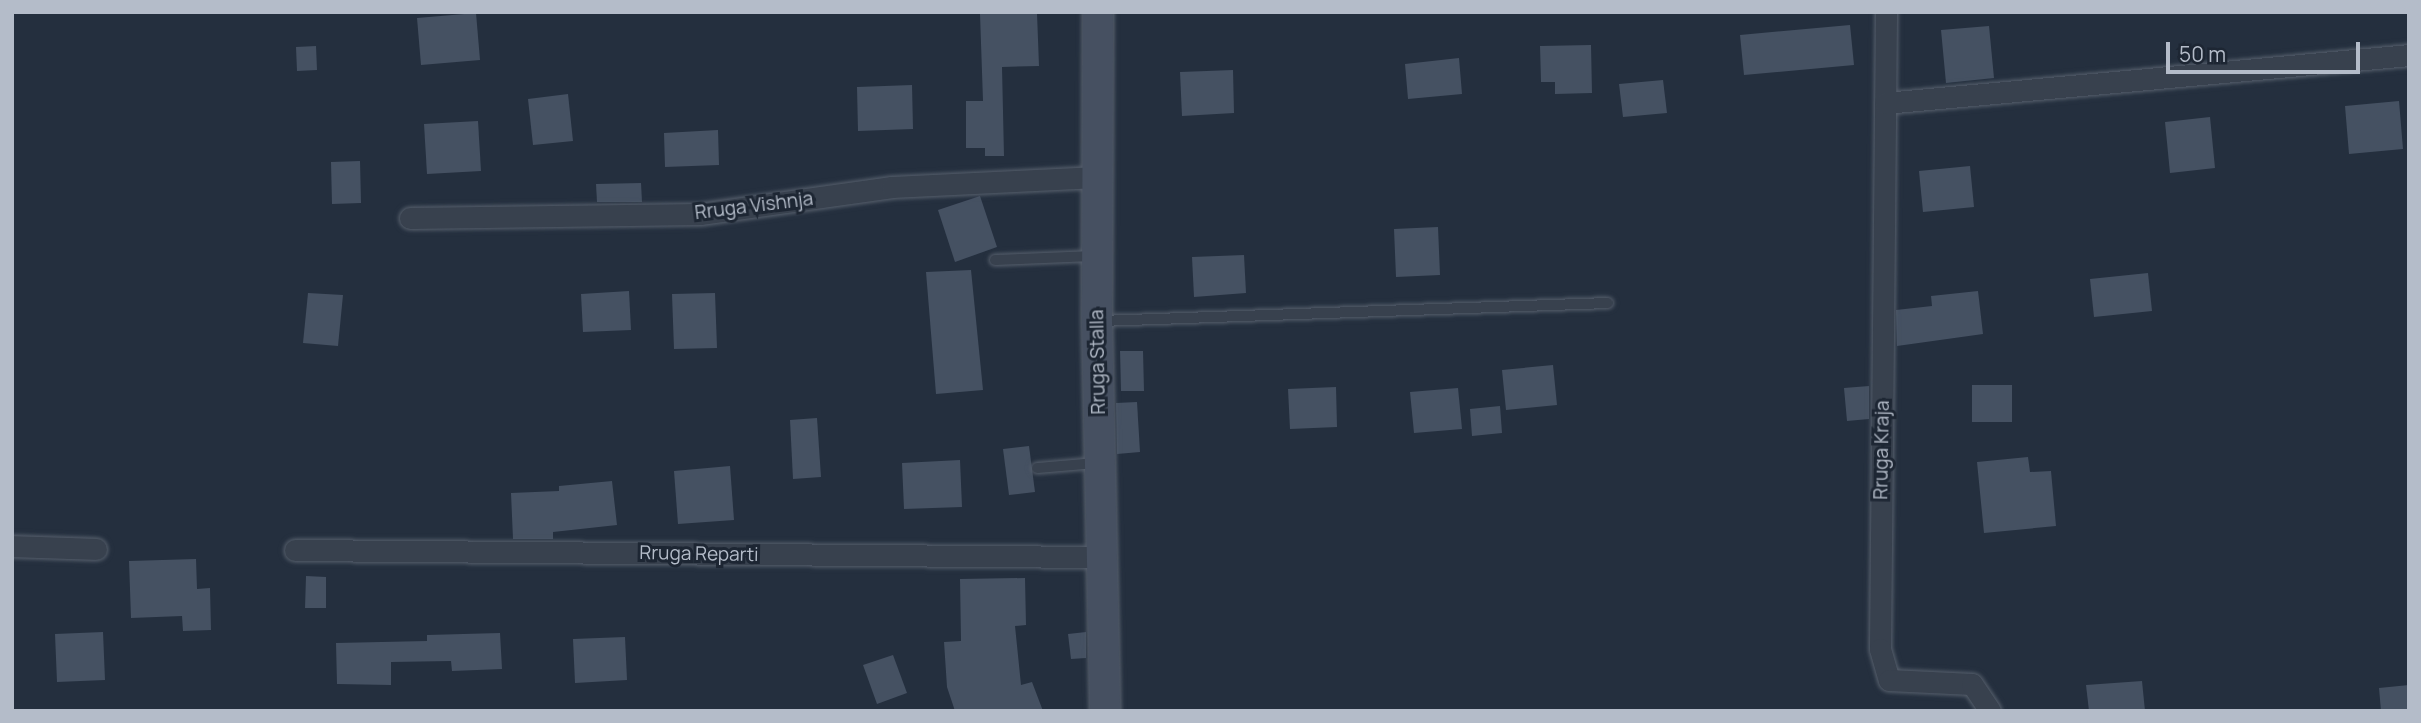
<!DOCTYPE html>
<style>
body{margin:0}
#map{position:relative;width:2421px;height:723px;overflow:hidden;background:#242f3e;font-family:Manrope,sans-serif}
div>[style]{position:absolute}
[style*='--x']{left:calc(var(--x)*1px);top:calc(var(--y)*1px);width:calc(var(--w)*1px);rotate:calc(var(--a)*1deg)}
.building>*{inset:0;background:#455162}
.roads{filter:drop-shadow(0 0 2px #565f6c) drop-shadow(0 0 2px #565f6c)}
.lane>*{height:10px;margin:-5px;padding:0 5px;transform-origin:5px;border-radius:5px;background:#38414e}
.street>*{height:21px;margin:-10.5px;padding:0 10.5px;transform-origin:10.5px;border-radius:10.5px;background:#38414e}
.secondary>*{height:30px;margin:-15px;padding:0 15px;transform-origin:15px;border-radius:15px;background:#465061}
span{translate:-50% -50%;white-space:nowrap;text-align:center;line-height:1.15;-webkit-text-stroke:6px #1d2633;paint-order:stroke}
.street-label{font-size:19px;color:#b4bcc9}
.frame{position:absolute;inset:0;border:14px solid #b4bcc9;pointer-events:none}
.scale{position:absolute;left:2166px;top:42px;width:194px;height:32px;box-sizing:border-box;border:4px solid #b4bcc9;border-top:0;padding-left:9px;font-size:21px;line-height:24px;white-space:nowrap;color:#b4bcc9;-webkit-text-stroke:5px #1d2633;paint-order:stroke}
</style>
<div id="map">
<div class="building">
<div style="clip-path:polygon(476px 13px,480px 60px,421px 65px,417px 18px)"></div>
<div style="clip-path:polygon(1037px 13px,1039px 66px,1002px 67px,1004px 156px,985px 156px,985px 148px,966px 148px,966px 101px,983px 101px,980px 14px)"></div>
<div style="clip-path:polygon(1850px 25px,1854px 65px,1744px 75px,1740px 35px)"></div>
<div style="clip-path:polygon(1989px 26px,1994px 78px,1946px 83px,1941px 30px)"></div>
<div style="clip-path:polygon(1591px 45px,1592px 93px,1555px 94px,1555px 82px,1541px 82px,1540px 46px)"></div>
<div style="clip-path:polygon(316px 46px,317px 70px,297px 71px,296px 47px)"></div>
<div style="clip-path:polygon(1459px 58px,1462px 94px,1408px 99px,1405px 64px)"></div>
<div style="clip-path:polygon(1233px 70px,1234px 113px,1182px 116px,1180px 72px)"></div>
<div style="clip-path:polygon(1663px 80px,1667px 113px,1623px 117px,1619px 84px)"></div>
<div style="clip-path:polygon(912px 85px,913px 129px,858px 131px,857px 87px)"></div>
<div style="clip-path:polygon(568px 94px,573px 141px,533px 145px,528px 99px)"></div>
<div style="clip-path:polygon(2399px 101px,2403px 149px,2349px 154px,2345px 106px)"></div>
<div style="clip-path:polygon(2210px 117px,2215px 168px,2170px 173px,2165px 122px)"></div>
<div style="clip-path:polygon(478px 121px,481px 171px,427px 174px,424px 124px)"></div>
<div style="clip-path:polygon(718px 130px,719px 165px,665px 167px,664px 133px)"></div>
<div style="clip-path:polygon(360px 161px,361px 203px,332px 204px,331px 162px)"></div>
<div style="clip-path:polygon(1970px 166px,1974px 207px,1923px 212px,1919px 171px)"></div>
<div style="clip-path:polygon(641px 183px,642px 202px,597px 202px,596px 184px)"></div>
<div style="clip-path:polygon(980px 196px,997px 247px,955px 262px,938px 210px)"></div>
<div style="clip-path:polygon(1438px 227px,1440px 275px,1396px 277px,1394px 229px)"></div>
<div style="clip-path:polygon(1244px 255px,1246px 293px,1194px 297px,1192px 257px)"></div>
<div style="clip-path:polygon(971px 270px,983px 390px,936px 394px,926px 272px)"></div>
<div style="clip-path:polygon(2148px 273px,2152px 311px,2094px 317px,2090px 279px)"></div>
<div style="clip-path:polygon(629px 291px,631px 330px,583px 332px,581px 294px)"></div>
<div style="clip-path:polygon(1978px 291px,1983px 334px,1897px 346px,1896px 310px,1932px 306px,1931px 296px)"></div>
<div style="clip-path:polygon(308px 293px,343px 295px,338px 346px,303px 343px)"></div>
<div style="clip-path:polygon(715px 293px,717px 348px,674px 349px,672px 294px)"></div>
<div style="clip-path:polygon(1120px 351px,1143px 351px,1144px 391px,1121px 391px)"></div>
<div style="clip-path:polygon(1553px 365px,1557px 405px,1506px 410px,1502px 370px)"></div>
<div style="clip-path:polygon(1972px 385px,2012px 385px,2012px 422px,1972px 422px)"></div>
<div style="clip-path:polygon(1869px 386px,1869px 419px,1847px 421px,1844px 388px)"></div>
<div style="clip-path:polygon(1336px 387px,1337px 427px,1290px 429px,1288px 389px)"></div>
<div style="clip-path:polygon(1458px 388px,1462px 429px,1414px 433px,1410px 392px)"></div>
<div style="clip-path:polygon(1137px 402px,1140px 452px,1117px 454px,1116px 403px)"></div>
<div style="clip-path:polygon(1500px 406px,1502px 433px,1472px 436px,1470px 409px)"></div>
<div style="clip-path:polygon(817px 418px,821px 477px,793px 479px,790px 420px)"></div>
<div style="clip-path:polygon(1029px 446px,1035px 492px,1009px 495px,1003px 449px)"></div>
<div style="clip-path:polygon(2028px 457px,2030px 472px,2051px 471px,2056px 526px,1984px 533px,1977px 462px)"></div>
<div style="clip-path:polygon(960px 460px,962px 507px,904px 509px,902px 463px)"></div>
<div style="clip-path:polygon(730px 466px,734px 520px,678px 524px,674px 471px)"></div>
<div style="clip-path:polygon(612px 481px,617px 525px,553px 532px,553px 539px,513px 539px,511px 493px,559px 491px,559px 486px)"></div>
<div style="clip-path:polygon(196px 559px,197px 589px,210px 588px,211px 630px,183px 631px,182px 616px,131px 618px,129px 561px)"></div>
<div style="clip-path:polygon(306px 576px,326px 577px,326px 608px,305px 608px)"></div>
<div style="clip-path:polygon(1025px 578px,1026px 625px,1015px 626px,1021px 685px,1032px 682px,1043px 711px,955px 711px,947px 687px,944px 642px,961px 641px,960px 579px)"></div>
<div style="clip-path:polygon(103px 632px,105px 680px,57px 682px,55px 634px)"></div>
<div style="clip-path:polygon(1086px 632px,1086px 658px,1071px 659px,1068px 634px)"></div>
<div style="clip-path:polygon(500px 633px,502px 669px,452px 671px,451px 661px,391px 662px,391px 685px,337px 684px,336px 643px,427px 641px,427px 635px)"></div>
<div style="clip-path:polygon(625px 637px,627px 680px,575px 683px,573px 639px)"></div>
<div style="clip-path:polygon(893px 655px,907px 693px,877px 704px,863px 665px)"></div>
<div style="clip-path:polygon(2142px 681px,2145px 711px,2089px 711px,2086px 685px)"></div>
<div style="clip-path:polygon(2409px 685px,2409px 711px,2381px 711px,2379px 688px)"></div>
</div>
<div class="roads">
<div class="lane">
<div style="--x:995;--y:260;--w:99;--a:-2.3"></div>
<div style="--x:1100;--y:321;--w:508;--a:-2.03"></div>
<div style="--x:1037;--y:468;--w:60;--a:-4.8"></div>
</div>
<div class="street">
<div style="--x:1886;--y:12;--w:637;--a:90.54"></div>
<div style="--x:1880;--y:649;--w:32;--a:74"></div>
<div style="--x:1889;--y:680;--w:83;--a:2.8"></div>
<div style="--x:1972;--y:684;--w:32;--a:56"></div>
<div style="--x:1885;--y:103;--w:526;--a:-5.23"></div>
<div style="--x:410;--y:218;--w:290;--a:-0.8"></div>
<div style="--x:700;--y:214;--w:194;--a:-8"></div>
<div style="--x:892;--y:187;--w:205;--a:-2.8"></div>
<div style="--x:12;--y:546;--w:84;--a:2"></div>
<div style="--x:295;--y:550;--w:807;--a:0.5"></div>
</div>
<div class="secondary">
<div style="--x:1098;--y:12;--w:310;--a:90.2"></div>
<div style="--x:1097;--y:322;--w:389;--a:88.8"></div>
</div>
</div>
<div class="street-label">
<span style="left:754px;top:206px;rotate:-7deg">Rruga Vishnja</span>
<span style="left:1098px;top:362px;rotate:-91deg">Rruga Stalla</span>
<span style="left:1882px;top:450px;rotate:-89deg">Rruga Kraja</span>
<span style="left:699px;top:554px;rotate:1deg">Rruga Reparti</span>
</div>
<div class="frame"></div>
<div class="scale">50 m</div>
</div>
